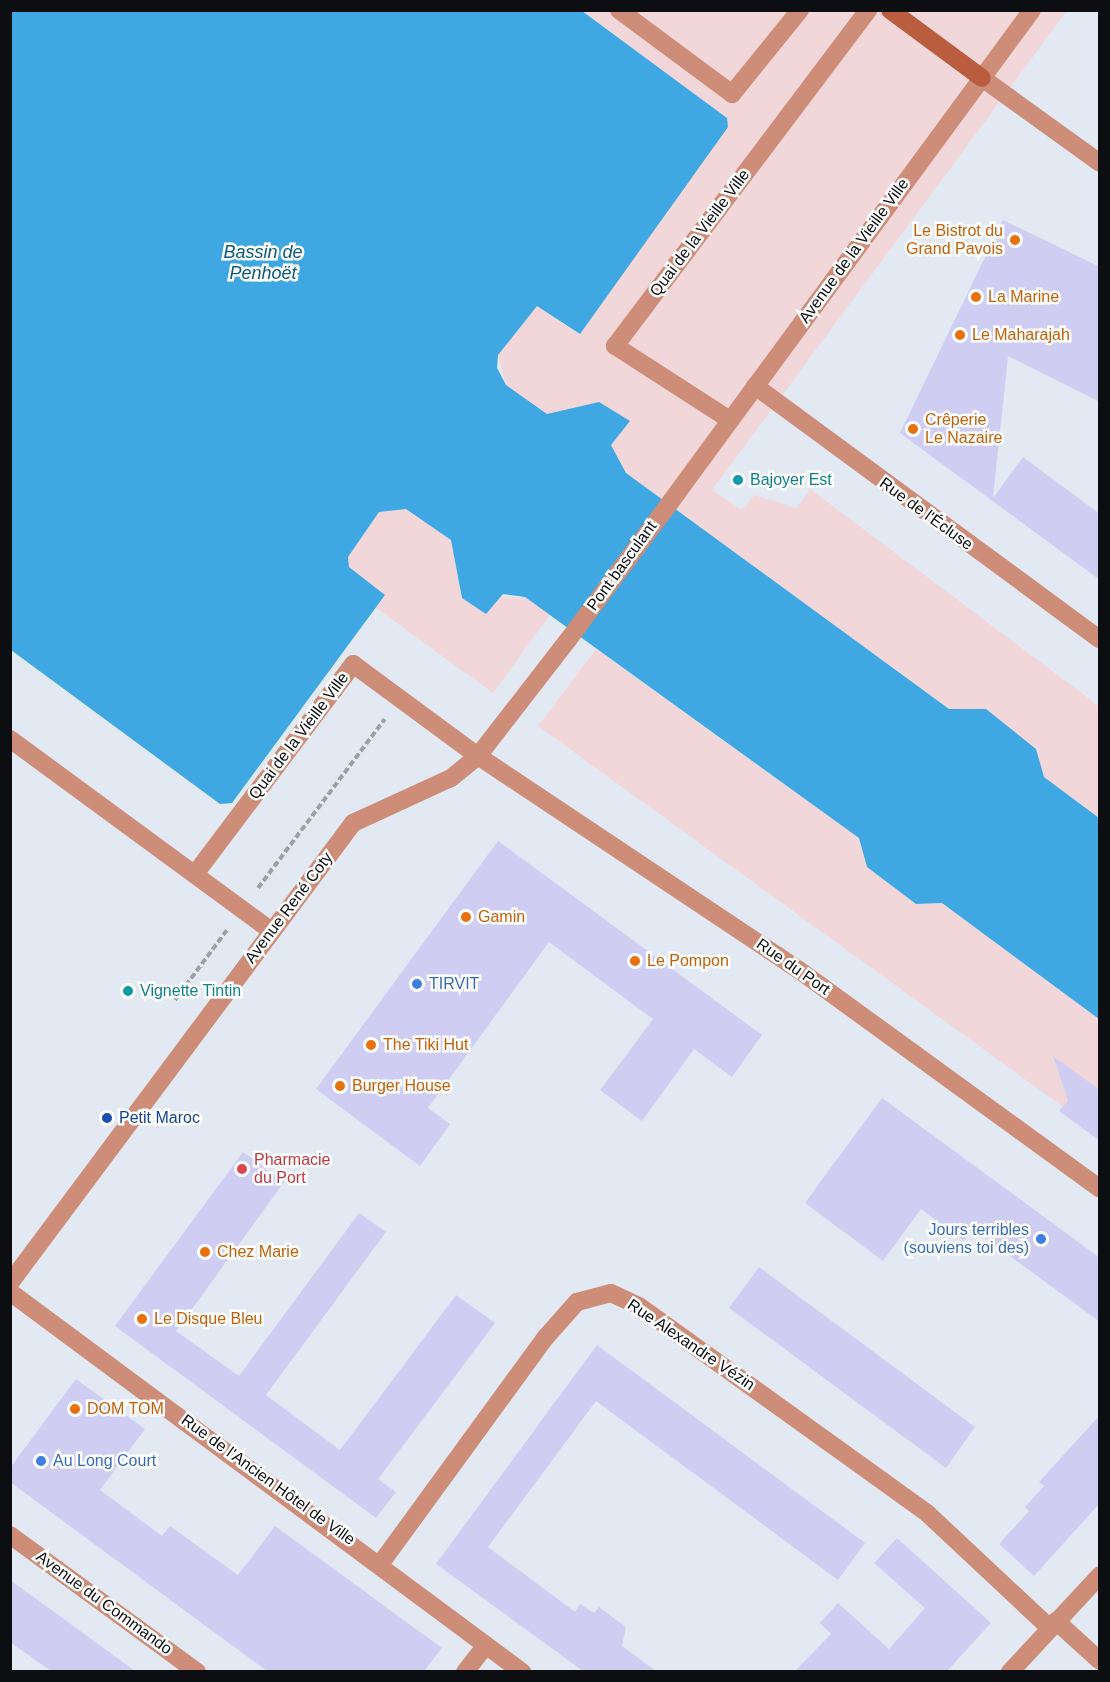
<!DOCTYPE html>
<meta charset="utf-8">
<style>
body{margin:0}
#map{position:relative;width:1110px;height:1682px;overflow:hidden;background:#e2e9f2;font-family:Arial,sans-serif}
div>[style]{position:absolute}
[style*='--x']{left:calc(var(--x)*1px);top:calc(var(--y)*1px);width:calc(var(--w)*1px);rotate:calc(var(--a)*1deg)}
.industrial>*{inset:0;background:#f2d7da}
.water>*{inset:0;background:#3fa7e2}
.building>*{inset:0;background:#d0cdf2}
.path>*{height:4px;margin-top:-2px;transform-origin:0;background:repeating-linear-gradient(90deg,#9ca1a8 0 6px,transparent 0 9px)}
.lane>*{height:18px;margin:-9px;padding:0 9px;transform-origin:9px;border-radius:9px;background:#cd8d78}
.street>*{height:18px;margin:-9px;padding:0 9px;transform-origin:9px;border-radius:9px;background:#cd8d78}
.secondary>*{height:18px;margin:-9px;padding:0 9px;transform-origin:9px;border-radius:9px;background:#ba5d3e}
.dots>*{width:16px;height:16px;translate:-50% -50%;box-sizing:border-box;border:3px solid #fff;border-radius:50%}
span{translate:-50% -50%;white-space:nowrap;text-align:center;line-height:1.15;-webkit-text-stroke:5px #fff;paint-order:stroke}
.food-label{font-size:16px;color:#c56008}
.right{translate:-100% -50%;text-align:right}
.left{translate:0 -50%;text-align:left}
.street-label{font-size:16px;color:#0c0e11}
.culture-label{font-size:16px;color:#0d838f}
.shop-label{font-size:16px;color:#366cbe}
.transit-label{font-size:16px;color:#164399}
.health-label{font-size:16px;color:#be3a42}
.water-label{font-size:18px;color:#095a81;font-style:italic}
.frame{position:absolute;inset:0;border:12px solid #0c0e11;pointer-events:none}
</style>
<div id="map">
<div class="industrial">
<div style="clip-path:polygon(582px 11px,1067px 11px,712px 490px,742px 510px,754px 495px,797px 508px,810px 489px,1099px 706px,1099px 818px,1044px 777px,1036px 749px,986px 709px,949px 709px,626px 473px,611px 445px,630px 421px,599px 402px,547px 414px,506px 385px,498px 354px,527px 312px,537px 306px,579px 334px,727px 118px)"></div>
<div style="clip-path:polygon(389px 507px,406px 509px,451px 540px,462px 598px,525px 597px,550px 615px,493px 693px,376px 608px,385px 595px,348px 567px,348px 557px,379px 512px)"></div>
<div style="clip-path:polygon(596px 649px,859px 838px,867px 867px,916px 904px,942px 903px,1099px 1019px,1099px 1133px,538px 726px)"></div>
</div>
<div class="water">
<div style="clip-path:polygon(11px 11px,582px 11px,727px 118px,728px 127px,580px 334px,537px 306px,498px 355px,497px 368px,506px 385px,547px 414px,599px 402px,630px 421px,611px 445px,626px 473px,949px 709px,986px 709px,1036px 749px,1044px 777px,1099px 818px,1099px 1019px,942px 903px,916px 904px,867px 867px,859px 838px,525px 597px,503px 594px,486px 614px,462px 598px,451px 540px,406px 509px,379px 512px,348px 557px,349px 567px,385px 595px,232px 803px,220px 804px,11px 650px)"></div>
</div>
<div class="building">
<div style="clip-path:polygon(1003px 220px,1100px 267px,1100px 402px,1008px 356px,993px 498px,1023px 457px,1100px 514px,1100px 580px,900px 433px)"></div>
<div style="clip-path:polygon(498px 841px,762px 1035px,732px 1077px,694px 1049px,642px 1121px,600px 1090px,653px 1019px,549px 942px,428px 1108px,450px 1124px,420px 1166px,316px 1089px)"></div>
<div style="clip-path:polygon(1053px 1056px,1100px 1090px,1100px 1141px,1059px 1111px,1068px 1101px)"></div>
<div style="clip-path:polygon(882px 1098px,1100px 1258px,1100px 1322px,973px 1229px,964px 1241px,921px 1209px,883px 1261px,805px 1203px)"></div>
<div style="clip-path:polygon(243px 1152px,284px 1182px,176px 1331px,239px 1376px,359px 1213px,386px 1232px,266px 1395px,340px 1450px,456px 1295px,495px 1323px,378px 1479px,396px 1492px,376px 1518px,115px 1326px)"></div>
<div style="clip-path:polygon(759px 1267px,975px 1427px,946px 1468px,729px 1308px)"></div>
<div style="clip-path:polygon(597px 1345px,865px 1543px,838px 1580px,596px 1401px,488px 1547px,575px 1612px,580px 1604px,594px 1613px,599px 1607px,626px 1627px,622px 1646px,656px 1671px,583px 1671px,436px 1564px)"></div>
<div style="clip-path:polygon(76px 1379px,145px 1429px,100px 1490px,162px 1536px,170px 1526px,238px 1575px,275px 1526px,442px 1648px,424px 1671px,267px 1671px,10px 1482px,10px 1468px)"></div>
<div style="clip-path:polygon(1100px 1415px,1100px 1503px,1034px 1576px,999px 1544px,1029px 1511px,1025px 1507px,1044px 1486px,1039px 1482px)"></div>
<div style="clip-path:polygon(897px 1538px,991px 1623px,947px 1671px,795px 1671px,831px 1634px,820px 1623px,838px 1603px,889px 1649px,925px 1608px,874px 1563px)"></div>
<div style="clip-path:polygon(10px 1580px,57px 1614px,135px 1671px,51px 1671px,10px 1642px)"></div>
</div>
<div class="path">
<div style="--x:258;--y:888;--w:211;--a:-53.1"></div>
<div style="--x:175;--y:1000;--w:87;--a:-53.4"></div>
</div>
<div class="lane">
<div style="--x:619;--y:10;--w:141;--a:36.6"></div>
<div style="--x:732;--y:94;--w:108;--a:-51"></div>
<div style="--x:730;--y:420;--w:137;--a:-147.2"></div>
<div style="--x:615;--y:346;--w:421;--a:-53"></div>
<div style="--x:568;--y:640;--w:183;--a:-53.4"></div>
<div style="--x:10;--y:739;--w:324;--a:36.3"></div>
<div style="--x:195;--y:874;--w:263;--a:-53"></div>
<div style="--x:353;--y:664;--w:155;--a:36.4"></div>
<div style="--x:1056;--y:1621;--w:59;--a:42.3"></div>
</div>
<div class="street">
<div style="--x:982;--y:78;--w:145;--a:35.8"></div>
<div style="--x:755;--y:386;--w:428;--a:36.3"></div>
<div style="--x:677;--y:493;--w:599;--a:-53.68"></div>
<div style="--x:478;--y:756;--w:386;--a:33.7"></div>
<div style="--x:799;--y:970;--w:372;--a:36"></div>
<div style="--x:10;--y:1283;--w:574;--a:-53.29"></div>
<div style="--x:353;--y:823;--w:108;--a:-24.7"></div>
<div style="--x:451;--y:778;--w:35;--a:-39"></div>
<div style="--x:478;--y:756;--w:147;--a:-52.2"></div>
<div style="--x:10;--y:1292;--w:638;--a:36.58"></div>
<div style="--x:10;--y:1535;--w:232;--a:36.2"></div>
<div style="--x:381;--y:1563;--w:280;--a:-53.9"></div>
<div style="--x:546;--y:1337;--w:47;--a:-48.5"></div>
<div style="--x:577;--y:1302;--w:35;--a:-15"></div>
<div style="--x:611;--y:1293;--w:31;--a:25"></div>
<div style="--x:639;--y:1306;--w:356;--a:35.7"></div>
<div style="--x:928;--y:1514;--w:167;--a:43.1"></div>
<div style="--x:465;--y:1672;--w:34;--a:-52"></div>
<div style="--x:1010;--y:1672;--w:132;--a:-47.1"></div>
</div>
<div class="secondary">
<div style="--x:890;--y:10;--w:114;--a:36.5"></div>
</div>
<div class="dots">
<div style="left:1015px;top:240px;background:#e8710a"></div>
<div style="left:976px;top:297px;background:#e8710a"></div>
<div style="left:960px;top:335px;background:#e8710a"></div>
<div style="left:913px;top:429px;background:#e8710a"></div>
<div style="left:738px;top:480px;background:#0f9aa8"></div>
<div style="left:466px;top:917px;background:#e8710a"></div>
<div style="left:635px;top:961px;background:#e8710a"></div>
<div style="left:417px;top:984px;background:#3f7fe0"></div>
<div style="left:128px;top:991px;background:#0f9aa8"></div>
<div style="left:371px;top:1045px;background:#e8710a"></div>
<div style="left:340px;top:1086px;background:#e8710a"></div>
<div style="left:107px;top:1118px;background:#1a4fb4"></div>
<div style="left:242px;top:1169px;background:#e0444e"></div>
<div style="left:1041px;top:1239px;background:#3f7fe0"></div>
<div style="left:205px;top:1252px;background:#e8710a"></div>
<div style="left:142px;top:1319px;background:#e8710a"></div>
<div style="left:75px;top:1409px;background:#e8710a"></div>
<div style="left:41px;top:1461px;background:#3f7fe0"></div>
</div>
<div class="food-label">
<span class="right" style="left:1003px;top:240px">Le Bistrot du<br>Grand Pavois</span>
<span class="left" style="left:988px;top:297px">La Marine</span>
<span class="left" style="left:972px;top:335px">Le Maharajah</span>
<span class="left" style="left:925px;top:429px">Crêperie<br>Le Nazaire</span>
<span class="left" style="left:478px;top:917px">Gamin</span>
<span class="left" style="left:647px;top:961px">Le Pompon</span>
<span class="left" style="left:383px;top:1045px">The Tiki Hut</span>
<span class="left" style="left:352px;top:1086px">Burger House</span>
<span class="left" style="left:217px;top:1252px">Chez Marie</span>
<span class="left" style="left:154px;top:1319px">Le Disque Bleu</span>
<span class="left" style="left:87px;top:1409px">DOM TOM</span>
</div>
<div class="street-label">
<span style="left:700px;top:233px;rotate:-53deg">Quai de la Vieille Ville</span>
<span style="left:854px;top:251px;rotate:-54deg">Avenue de la Vieille Ville</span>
<span style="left:926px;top:514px;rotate:36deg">Rue de l'Écluse</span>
<span style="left:622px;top:566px;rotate:-54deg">Pont basculant</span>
<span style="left:299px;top:736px;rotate:-53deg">Quai de la Vieille Ville</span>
<span style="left:289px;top:908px;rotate:-53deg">Avenue René Coty</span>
<span style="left:793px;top:967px;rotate:35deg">Rue du Port</span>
<span style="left:691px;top:1345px;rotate:34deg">Rue Alexandre Vézin</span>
<span style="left:268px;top:1480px;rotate:36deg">Rue de l'Ancien Hôtel de Ville</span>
<span style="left:104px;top:1603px;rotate:36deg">Avenue du Commando</span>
</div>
<div class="culture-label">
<span class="left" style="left:750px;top:480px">Bajoyer Est</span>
<span class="left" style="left:140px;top:991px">Vignette Tintin</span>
</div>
<div class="shop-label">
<span class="left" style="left:429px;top:984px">TIRVIT</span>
<span class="right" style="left:1029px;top:1239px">Jours terribles<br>(souviens toi des)</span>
<span class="left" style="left:53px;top:1461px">Au Long Court</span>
</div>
<div class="transit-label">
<span class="left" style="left:119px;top:1118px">Petit Maroc</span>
</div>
<div class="health-label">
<span class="left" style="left:254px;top:1169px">Pharmacie<br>du Port</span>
</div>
<div class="water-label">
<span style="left:263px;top:263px">Bassin de<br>Penhoët</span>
</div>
<div class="frame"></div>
</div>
